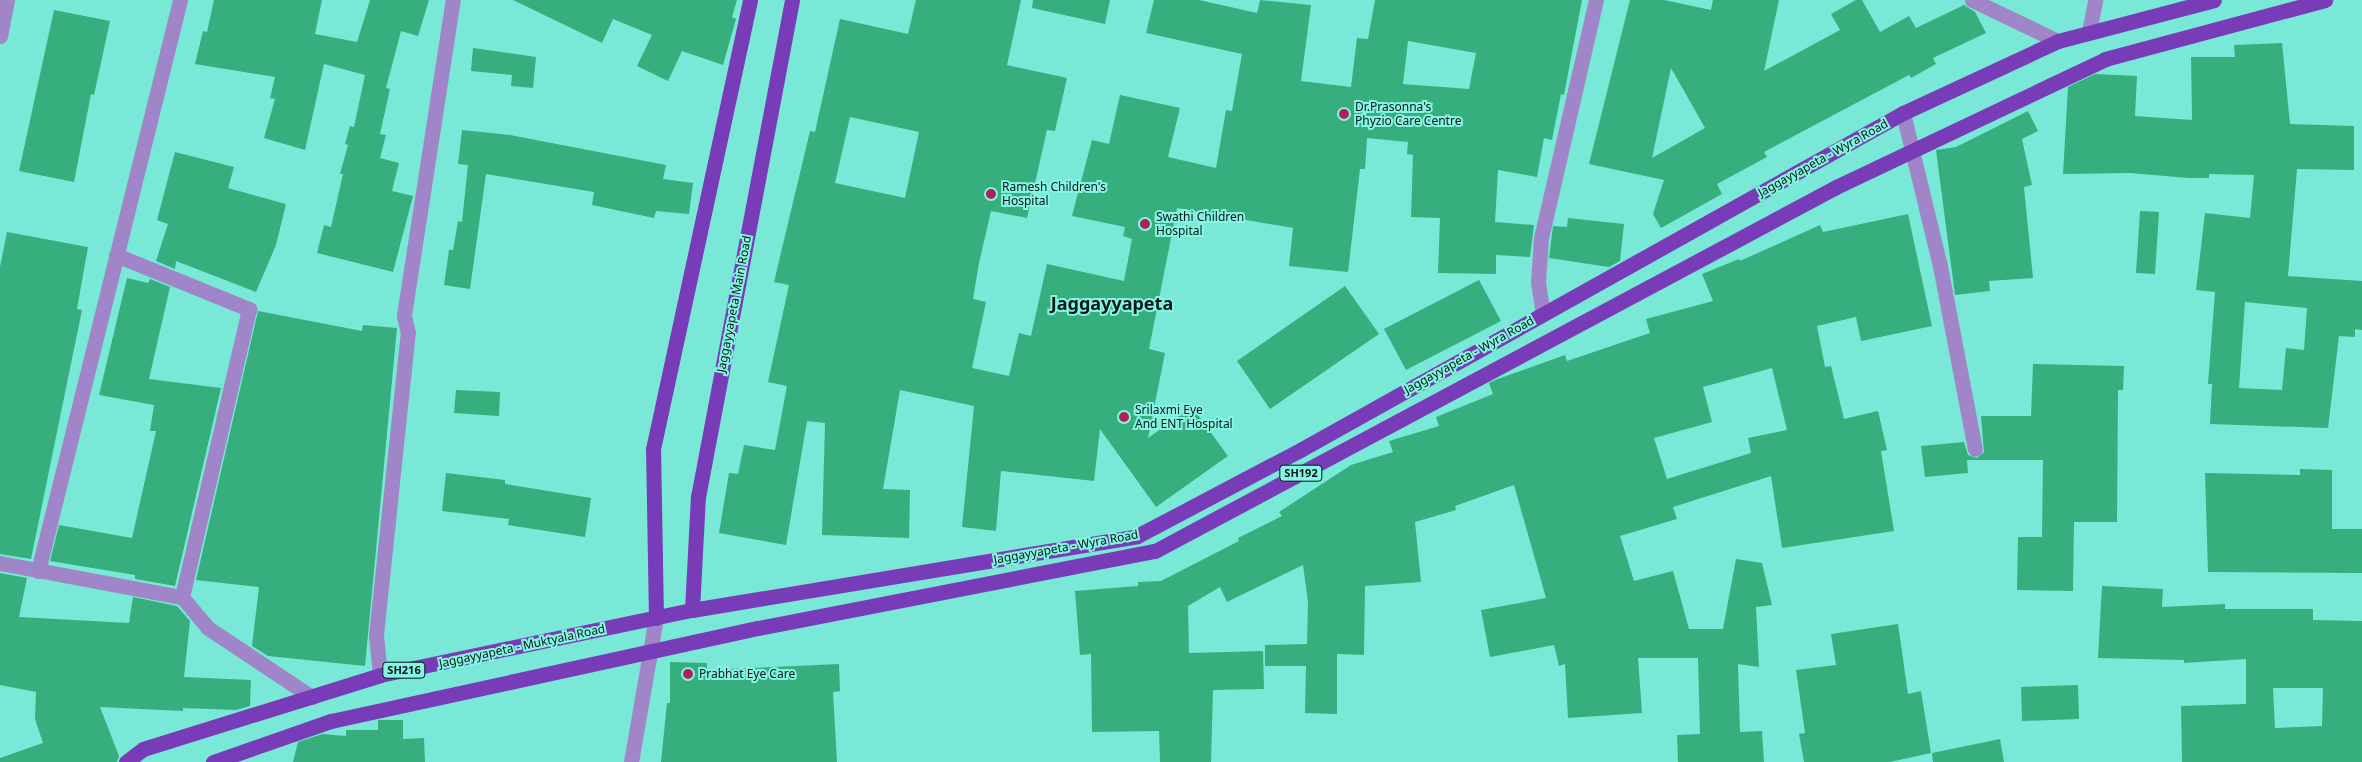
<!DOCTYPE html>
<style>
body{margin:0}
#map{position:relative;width:2362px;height:762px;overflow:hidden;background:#7ae8d6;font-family:"Noto Sans",sans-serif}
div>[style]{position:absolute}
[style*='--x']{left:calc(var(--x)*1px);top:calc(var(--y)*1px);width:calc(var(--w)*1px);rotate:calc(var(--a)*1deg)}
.building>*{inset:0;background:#37ae7e}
.minor>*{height:15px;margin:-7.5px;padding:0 7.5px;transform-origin:7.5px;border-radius:7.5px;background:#a086c8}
.major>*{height:15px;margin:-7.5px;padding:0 7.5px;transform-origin:7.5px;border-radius:7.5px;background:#783cb8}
.dots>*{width:14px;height:14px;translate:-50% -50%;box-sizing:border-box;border:2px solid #87f5e4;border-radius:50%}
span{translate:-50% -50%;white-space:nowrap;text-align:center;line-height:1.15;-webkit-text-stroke:4px #87f5e4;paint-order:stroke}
.shield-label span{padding:1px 4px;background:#87f5e4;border:1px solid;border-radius:4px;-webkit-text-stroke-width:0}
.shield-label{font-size:11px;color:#011814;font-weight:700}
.poi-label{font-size:12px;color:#011814}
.left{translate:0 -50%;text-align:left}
.street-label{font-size:12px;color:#011814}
.district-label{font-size:18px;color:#011814;font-weight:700}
</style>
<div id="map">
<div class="building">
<div style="clip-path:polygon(214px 0,322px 0,315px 34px,357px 42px,370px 0,429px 0,418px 36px,401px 31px,386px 88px,390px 89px,380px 134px,386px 135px,380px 158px,399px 163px,392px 191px,413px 196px,393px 272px,317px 253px,324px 225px,331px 227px,343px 174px,340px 174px,348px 145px,345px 144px,350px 126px,354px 127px,365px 75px,324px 64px,305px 150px,264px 138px,275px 99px,270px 98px,275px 77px,195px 64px,203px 31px,207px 32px)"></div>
<div style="clip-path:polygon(513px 0,737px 0,732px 17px,736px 19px,723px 65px,682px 51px,668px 81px,637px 66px,652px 35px,613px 19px,602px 43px)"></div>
<div style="clip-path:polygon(evenodd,916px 0,1021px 0,1007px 65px,1067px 78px,1055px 131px,1047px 130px,1027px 218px,991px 211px,979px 263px,973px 299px,986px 302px,972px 368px,1009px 376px,1019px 333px,1031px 336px,1047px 264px,1124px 281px,1132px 239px,1123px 236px,1125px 227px,1072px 216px,1092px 140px,1109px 144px,1120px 95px,1180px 108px,1168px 157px,1216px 168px,1226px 110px,1232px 111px,1242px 54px,1146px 33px,1154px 0,1199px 0,1257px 13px,1260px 0,1311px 5px,1301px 81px,1351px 87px,1357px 38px,1368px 39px,1375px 0,1582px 0,1564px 95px,1561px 94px,1552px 140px,1544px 138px,1537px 177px,1498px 170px,1495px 222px,1534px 225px,1530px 257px,1496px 255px,1496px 274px,1438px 273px,1440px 218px,1411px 217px,1413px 155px,1407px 154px,1408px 142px,1367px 138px,1365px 169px,1360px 169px,1348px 272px,1289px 266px,1293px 228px,1177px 208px,1149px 349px,1165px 353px,1148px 438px,1192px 407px,1228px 456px,1156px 507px,1100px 429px,1094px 481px,1001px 471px,996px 531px,962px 527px,974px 406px,900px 390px,883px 489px,910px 490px,909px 538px,822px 535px,825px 423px,807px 421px,786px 545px,719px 533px,729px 473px,738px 474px,744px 445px,775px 450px,787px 386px,768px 382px,789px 285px,774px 282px,810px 131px,815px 132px,840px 19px,908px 34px,916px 0,1408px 41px,1476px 53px,1469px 89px,1403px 84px,1408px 41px,916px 0,850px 117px,919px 132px,905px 198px,835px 183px,850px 117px)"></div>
<div style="clip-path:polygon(1033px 0,1110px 0,1105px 24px,1032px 8px)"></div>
<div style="clip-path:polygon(evenodd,1630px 0,1664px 0,1711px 10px,1713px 0,1779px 0,1764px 71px,1840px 30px,1831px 14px,1856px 0,1862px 0,1880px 32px,1909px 16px,1916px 28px,1964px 5px,1975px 12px,1986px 33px,1933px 58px,1936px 64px,1911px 78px,1909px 75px,1764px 152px,1767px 157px,1717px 184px,1722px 194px,1661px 228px,1653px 214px,1664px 180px,1589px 164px,1630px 0,1671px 68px,1705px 128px,1652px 158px,1671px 68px)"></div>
<div style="clip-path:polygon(54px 10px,110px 21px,94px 95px,91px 94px,74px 182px,19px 171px)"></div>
<div style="clip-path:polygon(evenodd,2282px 43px,2290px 124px,2354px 126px,2354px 170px,2297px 169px,2288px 276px,2362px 281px,2362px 330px,2355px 329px,2355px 337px,2339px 336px,2328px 428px,2210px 424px,2212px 384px,2208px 384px,2215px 292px,2196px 290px,2205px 213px,2250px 218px,2254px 175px,2209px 174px,2209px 178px,2189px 178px,2130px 173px,2063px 174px,2068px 87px,2095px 74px,2137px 76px,2135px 116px,2192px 120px,2191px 57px,2235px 57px,2234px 45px,2282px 43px,2245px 302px,2307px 308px,2304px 350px,2286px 348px,2282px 390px,2239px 388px,2245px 302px)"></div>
<div style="clip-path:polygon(473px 48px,536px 57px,533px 88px,511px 86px,512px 75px,471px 71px)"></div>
<div style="clip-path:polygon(2028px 111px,2038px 131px,2022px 139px,2032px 185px,2024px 187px,2033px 278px,1989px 281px,1990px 291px,1955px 295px,1936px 150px,1956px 147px)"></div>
<div style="clip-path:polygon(462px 130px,510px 135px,666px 165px,663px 179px,693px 183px,689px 214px,656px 211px,654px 218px,592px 205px,594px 192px,486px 174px,470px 289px,444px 285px,449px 250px,453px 250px,458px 221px,462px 222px,468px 165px,458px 164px)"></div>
<div style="clip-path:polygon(175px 152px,234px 167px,228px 188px,286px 204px,276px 245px,256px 292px,176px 261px,175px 269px,156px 261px,168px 224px,157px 220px)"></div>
<div style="clip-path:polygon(2140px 211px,2159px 212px,2155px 274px,2136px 273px)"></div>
<div style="clip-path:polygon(evenodd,1908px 214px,1932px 326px,1861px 341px,1856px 317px,1817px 326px,1825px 367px,1831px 366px,1844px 419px,1878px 411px,1887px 450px,1881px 451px,1894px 531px,1782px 548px,1771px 476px,1673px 507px,1677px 519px,1620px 536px,1634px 581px,1673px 571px,1689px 629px,1723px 629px,1736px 559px,1762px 563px,1772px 605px,1756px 607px,1759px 667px,1738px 664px,1740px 732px,1762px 731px,1764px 762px,1678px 762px,1677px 735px,1700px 734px,1698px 658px,1638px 658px,1642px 713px,1568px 718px,1565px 664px,1559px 666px,1554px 645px,1490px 657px,1481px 610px,1546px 598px,1514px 485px,1455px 506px,1456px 510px,1415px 522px,1421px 582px,1365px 586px,1364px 655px,1337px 654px,1337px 714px,1305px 713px,1306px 666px,1265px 666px,1265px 645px,1307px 644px,1308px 602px,1303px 565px,1227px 602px,1220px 587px,1188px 606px,1189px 653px,1263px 651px,1264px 689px,1213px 690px,1211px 762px,1160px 762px,1159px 731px,1092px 732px,1091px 654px,1080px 655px,1075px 591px,1138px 586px,1138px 582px,1161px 581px,1239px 541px,1238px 538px,1282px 516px,1279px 512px,1351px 465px,1393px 452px,1389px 441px,1439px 426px,1436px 417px,1493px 394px,1489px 383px,1495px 380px,1565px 355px,1567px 361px,1650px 333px,1646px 319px,1713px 301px,1702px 274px,1739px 259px,1740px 261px,1820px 225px,1823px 232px,1908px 214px,1772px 368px,1787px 430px,1748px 438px,1751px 453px,1667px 479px,1654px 438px,1712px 422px,1703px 387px,1772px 368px)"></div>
<div style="clip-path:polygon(1568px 218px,1624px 224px,1620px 261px,1609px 267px,1549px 258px,1553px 226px,1567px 227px)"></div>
<div style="clip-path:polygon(7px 232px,88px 247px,77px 309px,82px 310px,31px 559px,0 554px,0 267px)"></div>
<div style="clip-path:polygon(127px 278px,148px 283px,150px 279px,170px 287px,149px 379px,221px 388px,175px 586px,135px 579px,135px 575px,50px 561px,59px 525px,132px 538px,156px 431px,150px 431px,154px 405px,99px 395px)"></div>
<div style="clip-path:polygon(1479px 280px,1501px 321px,1406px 370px,1384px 329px)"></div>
<div style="clip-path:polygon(1345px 286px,1379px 334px,1270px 409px,1237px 361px)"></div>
<div style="clip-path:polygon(258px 311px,362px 331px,363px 325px,397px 328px,365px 666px,268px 656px,252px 646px,259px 587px,196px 580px)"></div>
<div style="clip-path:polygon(2033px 364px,2124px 366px,2123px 390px,2118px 390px,2117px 522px,2074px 522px,2073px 591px,2017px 590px,2018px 537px,2042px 537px,2043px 460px,1967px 460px,1968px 473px,1925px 477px,1921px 446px,1964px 442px,1968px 455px,1977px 458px,1984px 452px,1981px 416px,2031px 416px)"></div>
<div style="clip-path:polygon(456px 390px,500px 392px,499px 416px,454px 413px)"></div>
<div style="clip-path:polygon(2300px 469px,2332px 470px,2332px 529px,2362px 529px,2362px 573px,2208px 572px,2205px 473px,2300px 475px)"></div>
<div style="clip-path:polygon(446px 473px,505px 480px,505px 484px,591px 498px,585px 537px,508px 525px,509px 519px,442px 511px)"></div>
<div style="clip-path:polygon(0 573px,27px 578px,19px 617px,129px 623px,133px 597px,177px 606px,190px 621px,184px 677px,251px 680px,250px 706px,236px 710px,183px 708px,183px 711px,100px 707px,119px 756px,117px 762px,0 762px,0 758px,43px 743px,35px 719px,36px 692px,0 685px)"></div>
<div style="clip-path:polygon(evenodd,2102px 586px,2163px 589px,2162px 607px,2225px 604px,2225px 609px,2313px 609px,2313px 620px,2362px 621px,2362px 762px,2182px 762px,2181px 706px,2246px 704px,2246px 659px,2184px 663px,2184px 660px,2098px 658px,2102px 586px,2273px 688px,2323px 688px,2322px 726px,2275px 728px,2273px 688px)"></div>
<div style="clip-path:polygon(1898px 624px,1908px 694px,1921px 691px,1931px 753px,1890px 762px,1804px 762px,1799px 734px,1805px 733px,1796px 670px,1836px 665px,1831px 634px)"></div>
<div style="clip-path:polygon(670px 662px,707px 663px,707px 670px,839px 664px,840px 691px,833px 692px,837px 762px,661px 762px,667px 703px,670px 703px)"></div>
<div style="clip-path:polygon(2078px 685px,2079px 719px,2022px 721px,2021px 687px)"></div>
<div style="clip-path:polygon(378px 720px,403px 720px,403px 739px,424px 738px,425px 762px,293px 762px,298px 742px,322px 734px,346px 736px,346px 730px,378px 730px)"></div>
<div style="clip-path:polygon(2000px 739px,2004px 762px,1933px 762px,1932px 753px)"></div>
</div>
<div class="minor">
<div style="--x:1972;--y:0;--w:95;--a:25.5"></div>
<div style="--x:2089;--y:32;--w:33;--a:-79"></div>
<div style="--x:0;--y:36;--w:37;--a:-79"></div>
<div style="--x:1903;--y:113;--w:157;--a:76.4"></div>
<div style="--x:1940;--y:266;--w:186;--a:79.2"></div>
<div style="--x:116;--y:255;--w:144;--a:22.1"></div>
<div style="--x:249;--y:309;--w:296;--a:103.1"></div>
<div style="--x:1543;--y:314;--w:31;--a:-99"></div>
<div style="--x:1538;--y:283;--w:45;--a:-86.2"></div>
<div style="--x:1541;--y:238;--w:244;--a:-77"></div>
<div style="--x:0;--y:563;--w:185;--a:10.6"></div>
<div style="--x:182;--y:597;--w:40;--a:50"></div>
<div style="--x:208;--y:628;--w:125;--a:33.6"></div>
<div style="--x:38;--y:571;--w:588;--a:-76.03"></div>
<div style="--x:380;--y:675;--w:40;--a:-95.7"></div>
<div style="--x:376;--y:635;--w:304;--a:-84"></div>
<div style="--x:408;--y:333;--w:18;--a:-103"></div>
<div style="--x:404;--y:315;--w:319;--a:-81.2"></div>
<div style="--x:631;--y:762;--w:146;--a:-80.2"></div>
</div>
<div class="major">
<div style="--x:692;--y:610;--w:113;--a:-87"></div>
<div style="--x:698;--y:497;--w:506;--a:-79.29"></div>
<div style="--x:656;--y:618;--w:169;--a:-91"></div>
<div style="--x:653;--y:449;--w:459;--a:-77.8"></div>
<div style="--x:126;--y:762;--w:21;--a:-37"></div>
<div style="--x:143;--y:749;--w:248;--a:-17.3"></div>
<div style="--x:380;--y:675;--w:319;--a:-11.8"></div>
<div style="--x:692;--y:610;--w:451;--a:-9.4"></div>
<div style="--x:1137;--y:536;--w:187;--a:-27.8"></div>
<div style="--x:1302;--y:449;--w:689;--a:-29.21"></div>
<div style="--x:1903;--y:113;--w:171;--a:-24.9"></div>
<div style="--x:2058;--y:41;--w:161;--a:-14.7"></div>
<div style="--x:213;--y:762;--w:125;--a:-19.2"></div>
<div style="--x:331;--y:721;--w:437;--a:-12.3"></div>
<div style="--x:758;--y:628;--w:404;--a:-11"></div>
<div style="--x:1155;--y:551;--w:772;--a:-28.12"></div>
<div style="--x:1836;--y:187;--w:298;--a:-25.4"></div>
<div style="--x:2105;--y:59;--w:228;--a:-15"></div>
</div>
<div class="dots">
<div style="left:1344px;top:114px;background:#ad205a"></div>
<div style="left:991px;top:194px;background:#ad205a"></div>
<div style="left:1145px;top:224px;background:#ad205a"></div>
<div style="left:1124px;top:417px;background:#ad205a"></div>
<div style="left:688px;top:674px;background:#ad205a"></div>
</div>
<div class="shield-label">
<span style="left:1301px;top:473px">SH192</span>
<span style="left:404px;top:670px">SH216</span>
</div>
<div class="poi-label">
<span class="left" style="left:1355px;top:114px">Dr.Prasonna's<br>Phyzio Care Centre</span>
<span class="left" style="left:1002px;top:194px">Ramesh Children's<br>Hospital</span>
<span class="left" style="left:1156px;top:224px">Swathi Children<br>Hospital</span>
<span class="left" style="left:1135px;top:417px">Srilaxmi Eye<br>And ENT Hospital</span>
<span class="left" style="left:699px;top:674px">Prabhat Eye Care</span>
</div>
<div class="street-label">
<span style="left:1823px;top:158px;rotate:-29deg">Jaggayyapeta - Wyra Road</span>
<span style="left:734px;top:304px;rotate:-79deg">Jaggayyapeta Main Road</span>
<span style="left:1469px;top:355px;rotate:-29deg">Jaggayyapeta - Wyra Road</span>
<span style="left:1066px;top:547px;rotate:-10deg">Jaggayyapeta - Wyra Road</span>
<span style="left:522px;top:646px;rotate:-12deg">Jaggayyapeta - Muktyala Road</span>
</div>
<div class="district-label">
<span style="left:1112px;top:303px">Jaggayyapeta</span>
</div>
</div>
